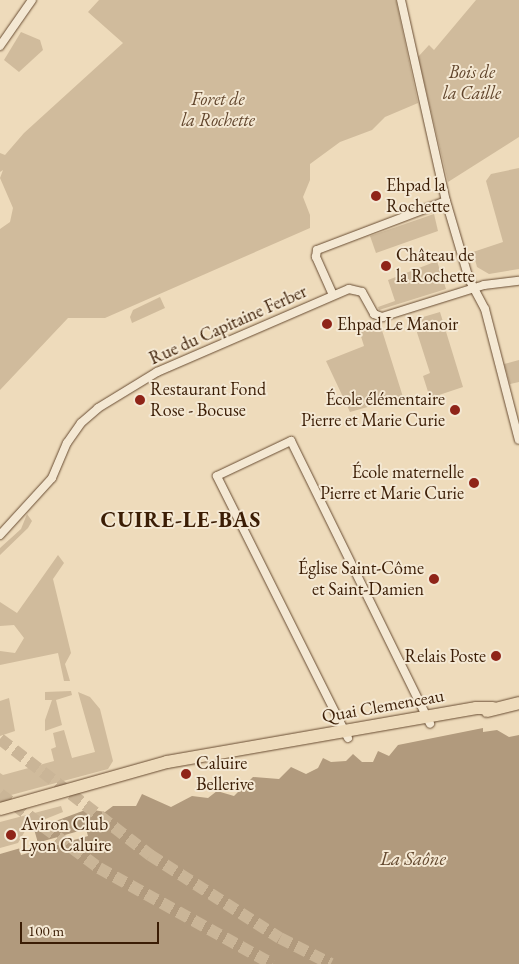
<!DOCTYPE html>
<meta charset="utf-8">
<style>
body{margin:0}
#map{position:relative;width:519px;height:964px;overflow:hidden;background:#eedbbb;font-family:"EB Garamond",serif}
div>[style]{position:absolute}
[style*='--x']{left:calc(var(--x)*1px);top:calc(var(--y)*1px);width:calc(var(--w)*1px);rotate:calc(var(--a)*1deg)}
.green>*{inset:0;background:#d0bb9c}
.water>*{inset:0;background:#b19a7d}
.pier>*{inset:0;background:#eedbbb}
.trunk-tunnel>*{height:12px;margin-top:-6px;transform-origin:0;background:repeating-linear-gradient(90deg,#cab597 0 12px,transparent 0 18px)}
.roads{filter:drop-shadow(0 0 1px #684c32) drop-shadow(0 0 1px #684c32)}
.minor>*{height:8px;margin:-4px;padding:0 4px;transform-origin:4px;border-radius:4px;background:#f4e8d3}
.primary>*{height:12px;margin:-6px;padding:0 6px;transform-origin:6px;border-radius:6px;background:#eedbbb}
.dots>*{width:14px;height:14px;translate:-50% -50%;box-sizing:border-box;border:2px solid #f4e8d3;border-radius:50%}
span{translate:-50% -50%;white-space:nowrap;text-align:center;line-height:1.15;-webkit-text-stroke:4px #f4e8d3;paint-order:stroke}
.park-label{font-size:18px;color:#60442b;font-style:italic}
.poi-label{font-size:18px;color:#3b1d05}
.left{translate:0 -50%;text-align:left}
.right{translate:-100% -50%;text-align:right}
.street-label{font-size:18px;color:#3b1d05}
.water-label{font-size:19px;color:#64492f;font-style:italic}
.district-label{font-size:22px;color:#3b1d05;font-weight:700;letter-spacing:1px}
.scale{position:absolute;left:20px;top:922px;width:139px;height:22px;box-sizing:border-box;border:2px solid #3b1d05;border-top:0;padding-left:6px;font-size:15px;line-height:18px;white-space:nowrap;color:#3b1d05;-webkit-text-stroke:4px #f4e8d3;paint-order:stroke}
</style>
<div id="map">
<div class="green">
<div style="clip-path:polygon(99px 0,396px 0,418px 103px,385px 117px,372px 130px,340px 142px,310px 164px,310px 180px,303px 197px,310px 215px,310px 228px,105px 318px,68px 318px,0 390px,0 229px,10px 222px,13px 208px,0 178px,3px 170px,0 172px,0 153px,5px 155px,24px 133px,123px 43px,88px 12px)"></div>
<div style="clip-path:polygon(476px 0,519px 0,519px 137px,448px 182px,418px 57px,429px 45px,434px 50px)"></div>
<div style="clip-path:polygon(21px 32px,40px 40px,43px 50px,19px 72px,4px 60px)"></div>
<div style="clip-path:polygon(519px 168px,519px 269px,489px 274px,477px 267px,473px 252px,503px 242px,486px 181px,491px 174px)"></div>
<div style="clip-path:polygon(434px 214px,438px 231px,376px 253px,370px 236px)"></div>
<div style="clip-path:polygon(437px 261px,446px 289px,379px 310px,378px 307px,395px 301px,388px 280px)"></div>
<div style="clip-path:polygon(160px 297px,165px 308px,132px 323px,130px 317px,133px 310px)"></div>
<div style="clip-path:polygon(440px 312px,463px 387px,430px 398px,423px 376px,430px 373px,413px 320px)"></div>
<div style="clip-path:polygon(380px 324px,403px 397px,350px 412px,326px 361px,364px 346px,359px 330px)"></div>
<div style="clip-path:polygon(519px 360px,519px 382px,510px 384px,504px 364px)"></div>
<div style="clip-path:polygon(27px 514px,32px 521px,28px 528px,0 555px,0 548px,21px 529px)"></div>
<div style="clip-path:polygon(58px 555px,64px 563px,53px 579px,71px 653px,65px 664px,70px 681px,64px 681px,58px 653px,0 665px,0 651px,15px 653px,24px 638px,14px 625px,0 626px,0 602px,17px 613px)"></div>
<div style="clip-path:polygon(71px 691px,72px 695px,56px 700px,62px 725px,45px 731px,45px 720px,52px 700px,45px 700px,45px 692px)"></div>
<div style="clip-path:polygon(78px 692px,90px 697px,100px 709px,113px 761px,108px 769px,0 798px,0 773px,3px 775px,54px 761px,51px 749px,56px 747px,53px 733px,64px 730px,72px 758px,95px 752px)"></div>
<div style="clip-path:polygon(9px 698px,15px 731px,0 736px,0 701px)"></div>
<div style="clip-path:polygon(61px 806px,63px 812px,28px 826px,18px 843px,0 848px,0 822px)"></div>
</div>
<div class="water">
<div style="clip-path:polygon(483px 728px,483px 732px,497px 730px,509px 737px,519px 735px,519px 964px,0 964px,0 854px,38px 843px,34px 829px,88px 809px,105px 812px,113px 806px,136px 806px,142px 794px,171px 807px,192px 796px,208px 798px,217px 791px,234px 796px,253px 777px,279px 779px,291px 767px,306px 774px,318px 768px,323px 758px,331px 762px,346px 761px,353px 754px,362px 762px,373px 762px,378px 751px,389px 756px,398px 745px)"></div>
</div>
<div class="pier">
<div style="clip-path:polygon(86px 829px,88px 836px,21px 855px,19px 848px)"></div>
</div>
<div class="trunk-tunnel">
<div style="--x:0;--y:739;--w:190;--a:37.7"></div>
<div style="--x:150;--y:855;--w:154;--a:32.6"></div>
<div style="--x:280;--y:938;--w:57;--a:27"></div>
<div style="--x:0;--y:794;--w:124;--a:36.8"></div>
<div style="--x:99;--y:868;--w:198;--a:29"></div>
</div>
<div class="roads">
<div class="minor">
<div style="--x:401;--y:0;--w:206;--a:77.4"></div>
<div style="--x:446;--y:201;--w:81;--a:73.6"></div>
<div style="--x:469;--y:279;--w:34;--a:62"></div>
<div style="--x:485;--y:309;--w:135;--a:75.5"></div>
<div style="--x:0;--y:46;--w:56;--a:-55.2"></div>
<div style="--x:333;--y:295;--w:42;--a:-114.1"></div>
<div style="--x:316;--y:257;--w:7;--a:-82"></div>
<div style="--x:317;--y:250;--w:138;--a:-20.8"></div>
<div style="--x:0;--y:535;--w:77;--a:-47.6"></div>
<div style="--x:52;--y:478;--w:38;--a:-67"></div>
<div style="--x:67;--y:443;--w:24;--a:-55"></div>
<div style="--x:81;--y:423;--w:23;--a:-41"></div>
<div style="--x:98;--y:408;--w:69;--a:-31.4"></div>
<div style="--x:157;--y:372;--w:209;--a:-23.4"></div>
<div style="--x:349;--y:289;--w:13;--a:13"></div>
<div style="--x:362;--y:292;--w:25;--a:61"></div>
<div style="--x:374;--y:314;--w:9;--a:21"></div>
<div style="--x:382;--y:317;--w:107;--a:-17.4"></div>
<div style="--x:484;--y:285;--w:35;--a:-7"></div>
<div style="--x:348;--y:738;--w:293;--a:-116.6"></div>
<div style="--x:217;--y:476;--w:82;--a:-25.3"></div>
<div style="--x:291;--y:441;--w:315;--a:63.8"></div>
</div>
<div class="primary">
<div style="--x:487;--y:711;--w:33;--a:-14"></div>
<div style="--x:0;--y:809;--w:173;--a:-15.7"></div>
<div style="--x:167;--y:762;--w:314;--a:-9.9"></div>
<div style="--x:476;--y:708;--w:17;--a:0"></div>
</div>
</div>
<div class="dots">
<div style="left:376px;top:196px;background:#8f2418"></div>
<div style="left:386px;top:266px;background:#8f2418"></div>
<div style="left:327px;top:324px;background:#8f2418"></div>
<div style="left:140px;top:400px;background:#8f2418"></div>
<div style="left:455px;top:410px;background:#8f2418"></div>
<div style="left:474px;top:483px;background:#8f2418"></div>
<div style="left:434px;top:579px;background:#8f2418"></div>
<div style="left:496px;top:656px;background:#8f2418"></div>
<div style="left:186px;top:774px;background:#8f2418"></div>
<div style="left:11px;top:835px;background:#8f2418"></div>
</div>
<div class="park-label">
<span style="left:472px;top:83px">Bois de<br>la Caille</span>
<span style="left:218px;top:110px">Foret de<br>la Rochette</span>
</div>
<div class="poi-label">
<span class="left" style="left:386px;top:196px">Ehpad la<br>Rochette</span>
<span class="left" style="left:396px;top:266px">Château de<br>la Rochette</span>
<span class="left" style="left:337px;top:324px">Ehpad Le Manoir</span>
<span class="left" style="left:150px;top:400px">Restaurant Fond<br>Rose - Bocuse</span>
<span class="right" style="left:445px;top:410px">École élémentaire<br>Pierre et Marie Curie</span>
<span class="right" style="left:464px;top:483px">École maternelle<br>Pierre et Marie Curie</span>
<span class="right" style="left:424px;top:579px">Église Saint-Côme<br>et Saint-Damien</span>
<span class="right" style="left:486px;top:656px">Relais Poste</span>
<span class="left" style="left:196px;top:774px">Caluire<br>Bellerive</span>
<span class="left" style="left:21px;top:835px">Aviron Club<br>Lyon Caluire</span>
</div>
<div class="street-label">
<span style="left:228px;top:325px;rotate:-24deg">Rue du Capitaine Ferber</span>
<span style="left:383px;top:706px;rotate:-10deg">Quai Clemenceau</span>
</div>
<div class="water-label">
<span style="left:413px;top:859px">La Saône</span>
</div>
<div class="district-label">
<span style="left:181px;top:520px">CUIRE-LE-BAS</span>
</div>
<div class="scale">100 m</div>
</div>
